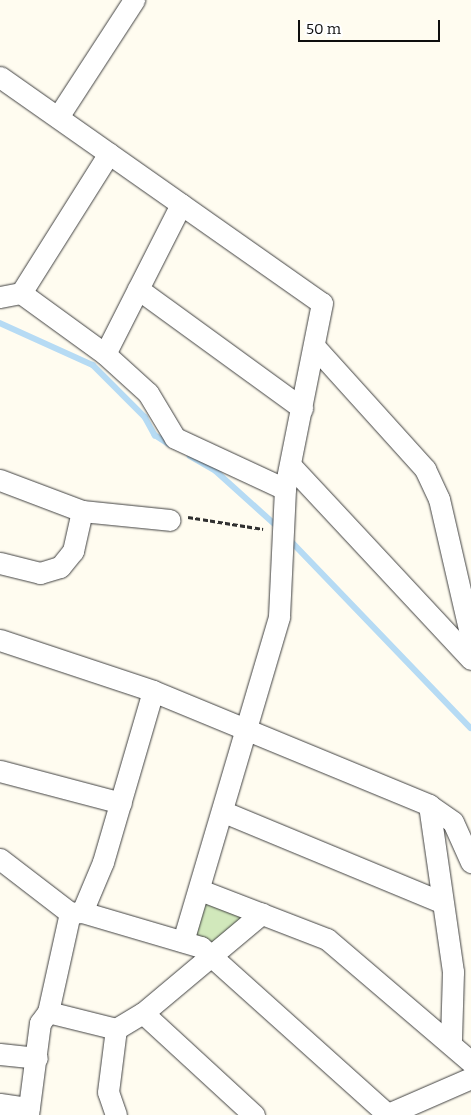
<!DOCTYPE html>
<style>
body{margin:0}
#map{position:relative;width:471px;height:1115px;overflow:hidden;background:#fffcf0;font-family:Bitter,serif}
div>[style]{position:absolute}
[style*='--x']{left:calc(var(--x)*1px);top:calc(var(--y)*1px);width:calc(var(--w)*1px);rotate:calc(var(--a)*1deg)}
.green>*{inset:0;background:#d1e8bb}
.stream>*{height:5.5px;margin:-2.75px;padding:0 2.75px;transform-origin:2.75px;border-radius:2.75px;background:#b6dbf4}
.path>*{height:3px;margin-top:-1.5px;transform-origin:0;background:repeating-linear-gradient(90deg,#303030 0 5px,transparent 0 7.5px)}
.roads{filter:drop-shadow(0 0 1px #414141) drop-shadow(0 0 1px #414141)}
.minor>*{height:21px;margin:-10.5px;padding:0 10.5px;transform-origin:10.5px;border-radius:10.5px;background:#fff}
span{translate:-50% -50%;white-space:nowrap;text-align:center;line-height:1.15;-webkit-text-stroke:5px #fff;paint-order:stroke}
.scale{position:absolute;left:298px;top:20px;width:142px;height:22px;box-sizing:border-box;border:2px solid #0e0e0e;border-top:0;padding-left:6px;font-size:15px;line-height:18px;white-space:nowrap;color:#0e0e0e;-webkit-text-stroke:4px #fff;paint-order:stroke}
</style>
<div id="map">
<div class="green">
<div style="clip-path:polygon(200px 890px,262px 913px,210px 957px,183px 941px)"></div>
</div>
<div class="stream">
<div style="--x:0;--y:323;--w:102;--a:24.3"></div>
<div style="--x:93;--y:365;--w:74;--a:45"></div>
<div style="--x:145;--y:417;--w:21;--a:61"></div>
<div style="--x:155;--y:435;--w:17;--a:33"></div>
<div style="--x:190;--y:456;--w:30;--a:30"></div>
<div style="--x:216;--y:471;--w:84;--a:42.1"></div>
<div style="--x:289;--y:539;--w:262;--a:46.1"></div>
</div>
<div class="path">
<div style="--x:188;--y:517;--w:76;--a:9.1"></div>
</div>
<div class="roads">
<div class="minor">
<div style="--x:0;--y:77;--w:393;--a:35.1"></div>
<div style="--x:322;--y:303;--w:190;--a:101.3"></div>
<div style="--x:285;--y:489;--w:128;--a:92.7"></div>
<div style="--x:279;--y:617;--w:338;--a:106.5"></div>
<div style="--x:58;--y:117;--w:140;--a:-57"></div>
<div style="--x:138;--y:289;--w:203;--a:36"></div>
<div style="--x:21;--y:293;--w:165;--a:-57.8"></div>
<div style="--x:0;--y:297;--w:21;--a:-11"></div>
<div style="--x:21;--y:293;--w:104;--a:36"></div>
<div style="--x:105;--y:354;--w:58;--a:42.2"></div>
<div style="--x:148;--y:393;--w:52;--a:59"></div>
<div style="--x:175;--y:438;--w:121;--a:24.9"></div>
<div style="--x:314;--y:346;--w:166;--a:47.9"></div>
<div style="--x:425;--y:469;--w:33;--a:65"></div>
<div style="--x:439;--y:499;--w:143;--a:77"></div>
<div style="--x:105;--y:354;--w:168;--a:-63.1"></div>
<div style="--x:291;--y:466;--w:264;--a:47"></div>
<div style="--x:0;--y:480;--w:88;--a:20.7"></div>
<div style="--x:82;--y:511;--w:88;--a:5.8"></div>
<div style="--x:0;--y:563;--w:41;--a:14"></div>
<div style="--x:40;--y:573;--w:21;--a:-17"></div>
<div style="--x:60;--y:567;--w:21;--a:-51"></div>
<div style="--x:73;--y:551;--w:41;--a:-77.3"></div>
<div style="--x:0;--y:640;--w:161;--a:18.4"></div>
<div style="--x:153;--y:691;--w:299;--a:22.4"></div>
<div style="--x:429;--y:805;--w:29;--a:35"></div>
<div style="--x:453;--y:822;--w:44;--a:65.8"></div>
<div style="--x:0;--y:771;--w:125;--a:14.8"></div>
<div style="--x:429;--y:805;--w:169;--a:81.8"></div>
<div style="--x:453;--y:972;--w:69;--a:91.7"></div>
<div style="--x:224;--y:812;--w:235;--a:22.5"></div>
<div style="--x:0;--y:859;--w:88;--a:37.6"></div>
<div style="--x:70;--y:913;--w:12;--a:-5"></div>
<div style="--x:82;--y:912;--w:124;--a:16.4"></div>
<div style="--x:201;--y:947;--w:250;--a:41.9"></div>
<div style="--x:200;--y:890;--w:136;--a:21.1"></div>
<div style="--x:327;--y:939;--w:189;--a:40.5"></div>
<div style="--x:82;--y:912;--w:54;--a:-67.2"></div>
<div style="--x:103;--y:862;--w:178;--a:-73.7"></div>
<div style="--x:48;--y:1012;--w:70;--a:14"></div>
<div style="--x:143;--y:1013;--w:151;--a:42.6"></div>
<div style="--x:0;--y:1054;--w:37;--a:6"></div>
<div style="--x:0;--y:1104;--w:29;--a:8"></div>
<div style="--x:28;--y:1115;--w:93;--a:-82.6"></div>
<div style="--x:40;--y:1023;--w:14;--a:-54"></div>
<div style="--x:48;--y:1012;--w:101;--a:-77.5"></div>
<div style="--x:116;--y:1115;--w:24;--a:-109"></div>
<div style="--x:108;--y:1092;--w:64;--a:-82.8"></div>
<div style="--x:116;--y:1029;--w:31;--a:-31"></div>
<div style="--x:143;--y:1013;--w:155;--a:-40"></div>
<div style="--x:386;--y:1115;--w:93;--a:-23.5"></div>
</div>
</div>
<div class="scale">50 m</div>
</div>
